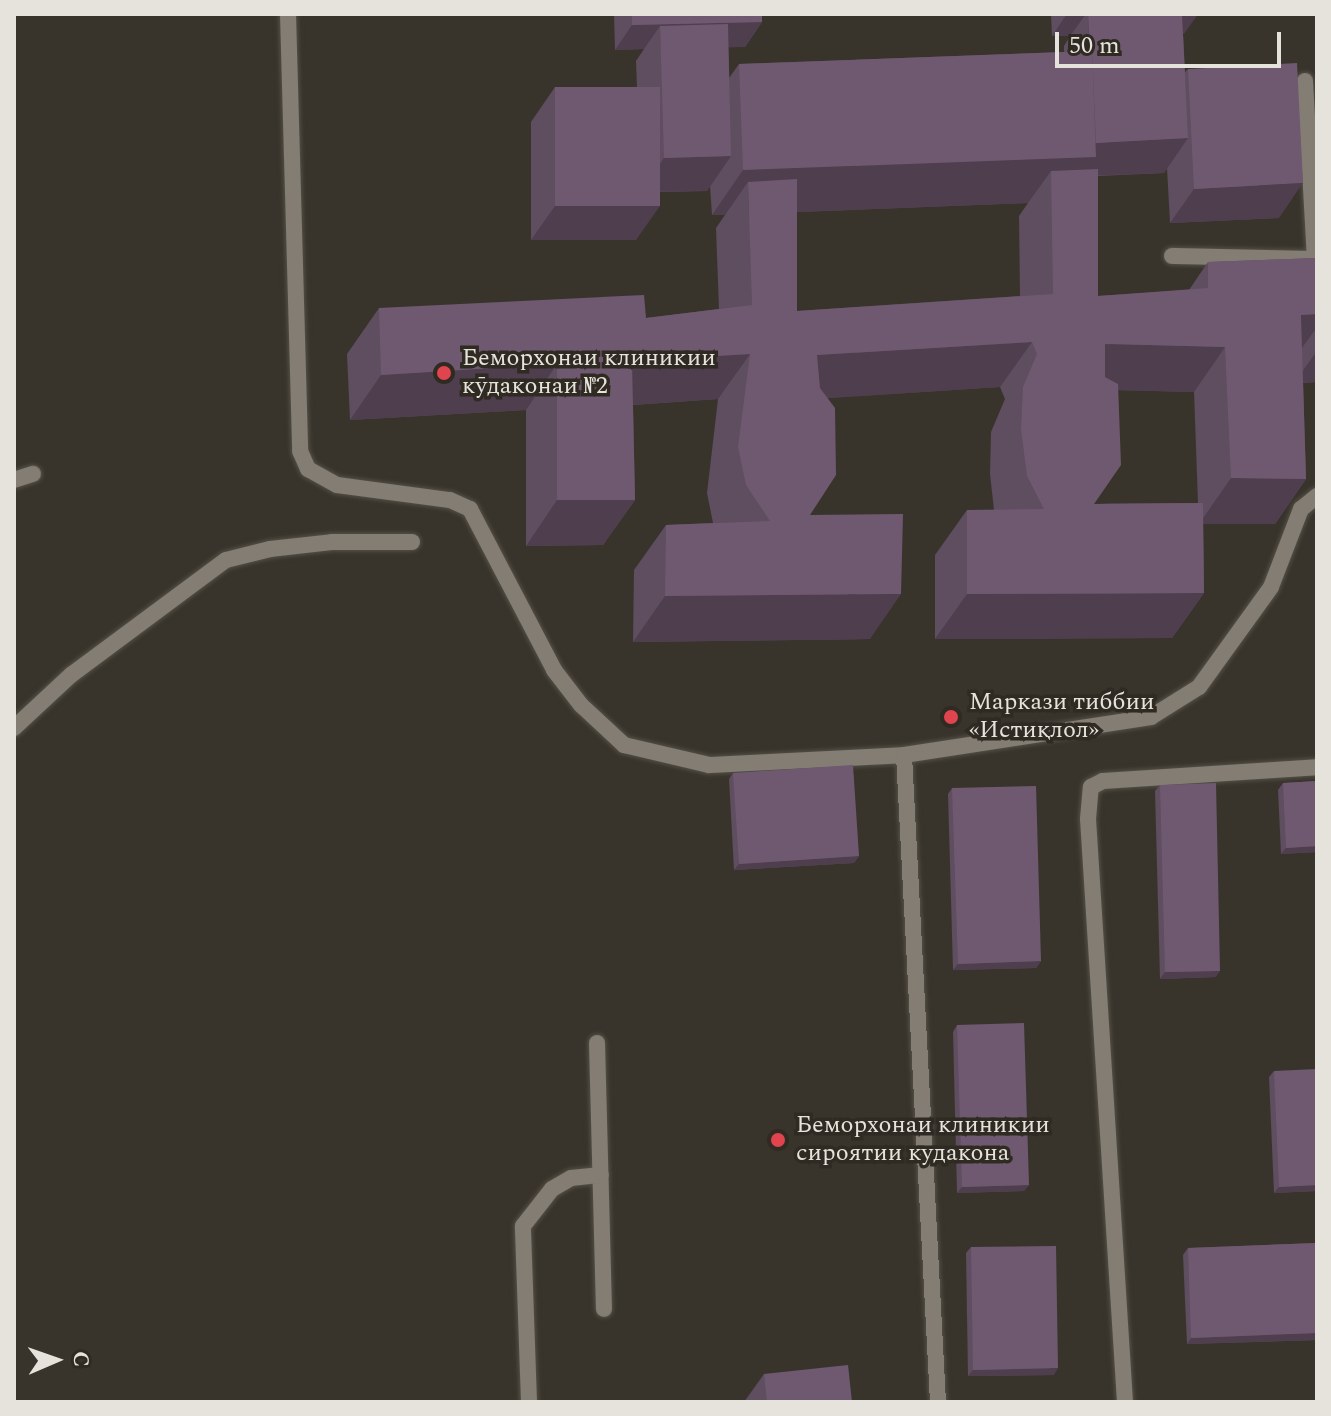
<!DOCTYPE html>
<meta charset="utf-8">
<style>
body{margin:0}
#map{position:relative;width:1331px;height:1416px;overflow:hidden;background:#39342b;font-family:Spectral,serif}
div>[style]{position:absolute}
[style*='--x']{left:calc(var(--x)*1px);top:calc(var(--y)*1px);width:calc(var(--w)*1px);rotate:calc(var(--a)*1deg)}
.roads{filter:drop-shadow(0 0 2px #535048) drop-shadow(0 0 2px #535048)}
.service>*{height:16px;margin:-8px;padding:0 8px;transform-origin:8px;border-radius:8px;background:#837d73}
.wall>*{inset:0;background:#5f4d60}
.shaded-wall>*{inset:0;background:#4e3e4e}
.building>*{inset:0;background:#6f5970}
.dots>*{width:22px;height:22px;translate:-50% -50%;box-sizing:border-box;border:4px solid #2f2a22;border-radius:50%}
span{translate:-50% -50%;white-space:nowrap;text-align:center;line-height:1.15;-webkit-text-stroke:7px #2f2a22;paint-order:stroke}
.poi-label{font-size:24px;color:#e6e3dd}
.left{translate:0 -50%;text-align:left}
.frame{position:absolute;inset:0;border:16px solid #e6e3dd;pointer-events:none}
.north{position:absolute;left:16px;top:1320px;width:80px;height:80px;-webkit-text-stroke:6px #2f2a22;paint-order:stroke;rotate:88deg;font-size:22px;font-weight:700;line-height:32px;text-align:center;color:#e6e3dd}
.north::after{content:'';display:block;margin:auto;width:28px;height:36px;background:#e6e3dd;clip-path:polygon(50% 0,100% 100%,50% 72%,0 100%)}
.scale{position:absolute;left:1055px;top:32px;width:226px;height:36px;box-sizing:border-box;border:4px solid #e6e3dd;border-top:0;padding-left:10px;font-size:24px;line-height:28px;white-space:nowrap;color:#e6e3dd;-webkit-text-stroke:6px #2f2a22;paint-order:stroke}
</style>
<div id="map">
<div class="roads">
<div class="service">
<div style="--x:288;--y:14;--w:437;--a:88.4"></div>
<div style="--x:300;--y:451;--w:20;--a:66"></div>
<div style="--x:308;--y:469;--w:33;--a:29"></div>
<div style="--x:337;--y:485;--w:114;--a:7.6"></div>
<div style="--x:450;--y:500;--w:22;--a:24"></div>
<div style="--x:470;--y:509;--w:182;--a:62.4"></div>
<div style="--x:554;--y:670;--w:44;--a:52.4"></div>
<div style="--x:581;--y:705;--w:59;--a:42.9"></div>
<div style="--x:624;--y:745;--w:87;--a:13.2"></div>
<div style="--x:709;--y:765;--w:195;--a:-2.9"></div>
<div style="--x:1305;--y:81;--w:178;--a:86.8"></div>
<div style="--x:1172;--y:256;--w:145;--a:1.2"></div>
<div style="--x:14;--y:480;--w:20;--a:-18"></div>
<div style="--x:14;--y:728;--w:78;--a:-42.9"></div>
<div style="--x:71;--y:675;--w:193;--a:-36.6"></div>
<div style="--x:226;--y:560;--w:45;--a:-14"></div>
<div style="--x:270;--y:549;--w:62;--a:-6.4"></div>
<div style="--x:332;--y:542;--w:80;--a:0"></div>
<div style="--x:597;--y:1043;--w:266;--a:88.5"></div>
<div style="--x:529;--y:1402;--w:176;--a:-92"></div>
<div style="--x:523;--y:1226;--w:47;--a:-51.9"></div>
<div style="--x:552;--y:1189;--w:22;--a:-30"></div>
<div style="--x:571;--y:1178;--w:30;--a:-6"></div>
<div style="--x:938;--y:1402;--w:648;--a:-93.01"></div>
<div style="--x:904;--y:755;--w:250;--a:-8.7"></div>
<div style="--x:1151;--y:717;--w:57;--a:-32"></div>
<div style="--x:1199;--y:687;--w:123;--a:-54.2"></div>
<div style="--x:1271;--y:587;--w:84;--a:-69"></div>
<div style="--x:1301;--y:509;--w:21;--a:-39"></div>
<div style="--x:1125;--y:1402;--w:584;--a:-93.63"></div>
<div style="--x:1088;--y:819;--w:32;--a:-85"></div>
<div style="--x:1091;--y:787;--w:13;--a:-27"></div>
<div style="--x:1103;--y:781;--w:214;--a:-3.7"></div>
</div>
</div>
<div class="wall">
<div style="clip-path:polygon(evenodd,614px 14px,762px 14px,762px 22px,745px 47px,728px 47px,729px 78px,739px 64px,1064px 52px,1064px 46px,1070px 36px,1052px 36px,1051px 14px,1198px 14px,1183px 34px,1185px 72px,1188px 69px,1279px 218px,1170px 223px,1167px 168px,1164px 173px,1098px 176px,1098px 296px,1189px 290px,1208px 262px,1317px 258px,1317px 382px,1303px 383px,1306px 479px,1275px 524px,1203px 524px,1204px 593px,1172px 638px,935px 639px,935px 555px,967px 510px,994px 510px,990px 474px,991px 432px,1005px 399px,1000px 387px,827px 398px,810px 515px,870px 639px,633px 642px,634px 570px,666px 525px,713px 523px,707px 493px,718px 399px,633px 405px,635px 500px,603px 545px,526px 546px,526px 410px,350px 420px,347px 354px,379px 308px,646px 318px,719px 309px,716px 228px,725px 215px,712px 215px,710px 186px,707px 191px,660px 192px,636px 240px,531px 240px,531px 122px,555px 87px,637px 87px,636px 61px,644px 49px,615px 50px,614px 14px,1028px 203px,1019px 216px,1020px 296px,797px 311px,797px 212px,1028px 203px,614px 14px,1118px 390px,1194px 392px,1198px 503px,1094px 504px,1118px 390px)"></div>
<div style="clip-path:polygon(733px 773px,859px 856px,854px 863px,734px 870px,729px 779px)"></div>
<div style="clip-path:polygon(1317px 781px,1317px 852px,1281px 854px,1278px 790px,1283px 783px)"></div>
<div style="clip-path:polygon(1160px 785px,1216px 977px,1160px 979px,1155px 791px)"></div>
<div style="clip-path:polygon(952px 788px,1041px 961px,1036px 968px,953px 970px,948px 794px)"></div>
<div style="clip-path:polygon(957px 1025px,1029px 1185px,1024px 1191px,957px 1193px,953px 1032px)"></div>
<div style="clip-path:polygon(1274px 1071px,1317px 1191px,1274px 1193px,1269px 1077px)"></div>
<div style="clip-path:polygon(1317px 1243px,1317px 1340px,1187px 1344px,1183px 1255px,1188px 1248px)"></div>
<div style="clip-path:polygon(971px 1247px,1054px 1375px,968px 1376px,966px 1253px)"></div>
<div style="clip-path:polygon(764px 1374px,852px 1402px,744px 1402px)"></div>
</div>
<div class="shaded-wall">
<div style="clip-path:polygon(1067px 14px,1086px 14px,1070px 36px,1052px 36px)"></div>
<div style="clip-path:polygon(1088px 14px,1198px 14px,1184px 34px,1089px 36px)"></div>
<div style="clip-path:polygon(762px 22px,745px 47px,661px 49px,660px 26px,644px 49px,615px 50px,632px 25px)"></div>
<div style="clip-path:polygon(1188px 138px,1164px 173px,1082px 176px,1051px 171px,1028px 203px,749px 214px,748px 182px,725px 215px,712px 215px,743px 170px,1094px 143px)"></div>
<div style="clip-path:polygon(731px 156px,707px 191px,640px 192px,664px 158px)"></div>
<div style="clip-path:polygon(1303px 183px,1279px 218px,1170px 223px,1194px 189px)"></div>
<div style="clip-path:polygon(555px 206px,660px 206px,636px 240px,531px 240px)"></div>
<div style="clip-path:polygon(1317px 314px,1317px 327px,1294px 359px,1301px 315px)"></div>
<div style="clip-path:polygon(1032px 342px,1000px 387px,785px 401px,817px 355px)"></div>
<div style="clip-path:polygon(1105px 344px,1225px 347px,1194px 392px,1073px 389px)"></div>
<div style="clip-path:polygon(1317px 351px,1317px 382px,1294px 383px)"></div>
<div style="clip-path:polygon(750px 354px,718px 399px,600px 407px,632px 361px)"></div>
<div style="clip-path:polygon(557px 364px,526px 410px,350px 420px,381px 375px)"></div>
<div style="clip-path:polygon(1231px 478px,1306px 479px,1275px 524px,1199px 524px)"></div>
<div style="clip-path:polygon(557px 500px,635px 500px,603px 545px,526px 546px)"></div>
<div style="clip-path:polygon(1204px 593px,1172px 638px,935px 639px,967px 594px)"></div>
<div style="clip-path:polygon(901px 594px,870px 639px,633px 642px,665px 596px)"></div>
<div style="clip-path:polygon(1317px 846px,1317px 852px,1281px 854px,1286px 848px)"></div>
<div style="clip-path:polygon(859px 856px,854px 863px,734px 870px,739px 864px)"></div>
<div style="clip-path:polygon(1041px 961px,1036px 968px,953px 970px,958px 964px)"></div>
<div style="clip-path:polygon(1220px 971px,1216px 977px,1160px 979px,1165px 972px)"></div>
<div style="clip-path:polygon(1029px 1185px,1024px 1191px,957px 1193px,962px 1187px)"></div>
<div style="clip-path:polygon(1317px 1185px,1317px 1191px,1274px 1193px,1279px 1187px)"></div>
<div style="clip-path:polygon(1317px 1333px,1317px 1340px,1187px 1344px,1191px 1338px)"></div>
<div style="clip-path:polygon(1058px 1368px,1054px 1375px,968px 1376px,973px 1370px)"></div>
</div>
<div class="building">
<div style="clip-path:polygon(632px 14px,762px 14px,762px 22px,632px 25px)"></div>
<div style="clip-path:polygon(1088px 14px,1182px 14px,1188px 138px,1096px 143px,1092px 51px,1090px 51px)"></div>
<div style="clip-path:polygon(728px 24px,731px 156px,664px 158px,660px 26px)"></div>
<div style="clip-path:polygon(1092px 51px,1096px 157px,743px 170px,739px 64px)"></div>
<div style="clip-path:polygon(1297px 63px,1303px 183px,1194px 189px,1188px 69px)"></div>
<div style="clip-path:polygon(555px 87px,660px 87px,660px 206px,555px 206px)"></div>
<div style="clip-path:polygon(1098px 169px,1098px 296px,1208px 288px,1208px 262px,1317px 258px,1317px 314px,1301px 315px,1306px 479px,1231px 478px,1225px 347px,1105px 344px,1105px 377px,1118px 384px,1121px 465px,1094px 504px,1203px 503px,1204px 593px,967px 594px,967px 510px,1044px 509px,1027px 476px,1021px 429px,1023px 387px,1037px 354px,1032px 342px,817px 355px,820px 388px,835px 408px,836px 475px,810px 515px,903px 514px,901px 594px,665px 596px,666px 525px,770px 521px,746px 485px,738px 447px,750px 354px,632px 361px,635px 500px,557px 500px,557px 364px,381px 375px,379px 308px,644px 295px,646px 318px,752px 305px,748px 182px,797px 179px,797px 311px,1053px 294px,1051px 171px)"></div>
<div style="clip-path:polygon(853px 765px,859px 856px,739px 864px,733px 773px)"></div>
<div style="clip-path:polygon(1317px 781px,1317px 846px,1286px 848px,1283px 783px)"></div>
<div style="clip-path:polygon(1216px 783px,1220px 971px,1165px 972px,1160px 785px)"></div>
<div style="clip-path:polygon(1036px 786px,1041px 961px,958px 964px,952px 788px)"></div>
<div style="clip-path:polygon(1024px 1023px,1029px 1185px,962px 1187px,957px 1025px)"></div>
<div style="clip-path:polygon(1317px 1069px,1317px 1185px,1279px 1187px,1274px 1071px)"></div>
<div style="clip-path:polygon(1317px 1243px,1317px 1333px,1191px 1338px,1188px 1248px)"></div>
<div style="clip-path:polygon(1056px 1246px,1058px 1368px,973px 1370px,971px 1247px)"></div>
<div style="clip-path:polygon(848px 1365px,852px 1402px,767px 1402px,764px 1374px)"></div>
</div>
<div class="dots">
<div style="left:444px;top:373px;background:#e0444e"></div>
<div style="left:951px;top:717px;background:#e0444e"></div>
<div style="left:778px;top:1140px;background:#e0444e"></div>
</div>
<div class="poi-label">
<span class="left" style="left:462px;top:373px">Беморхонаи клиникии<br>кӯдаконаи №2</span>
<span class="left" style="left:969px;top:717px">Маркази тиббии<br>«Истиқлол»</span>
<span class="left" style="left:796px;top:1140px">Беморхонаи клиникии<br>сироятии кудакона</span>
</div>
<div class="frame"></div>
<div class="north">С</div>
<div class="scale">50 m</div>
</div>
